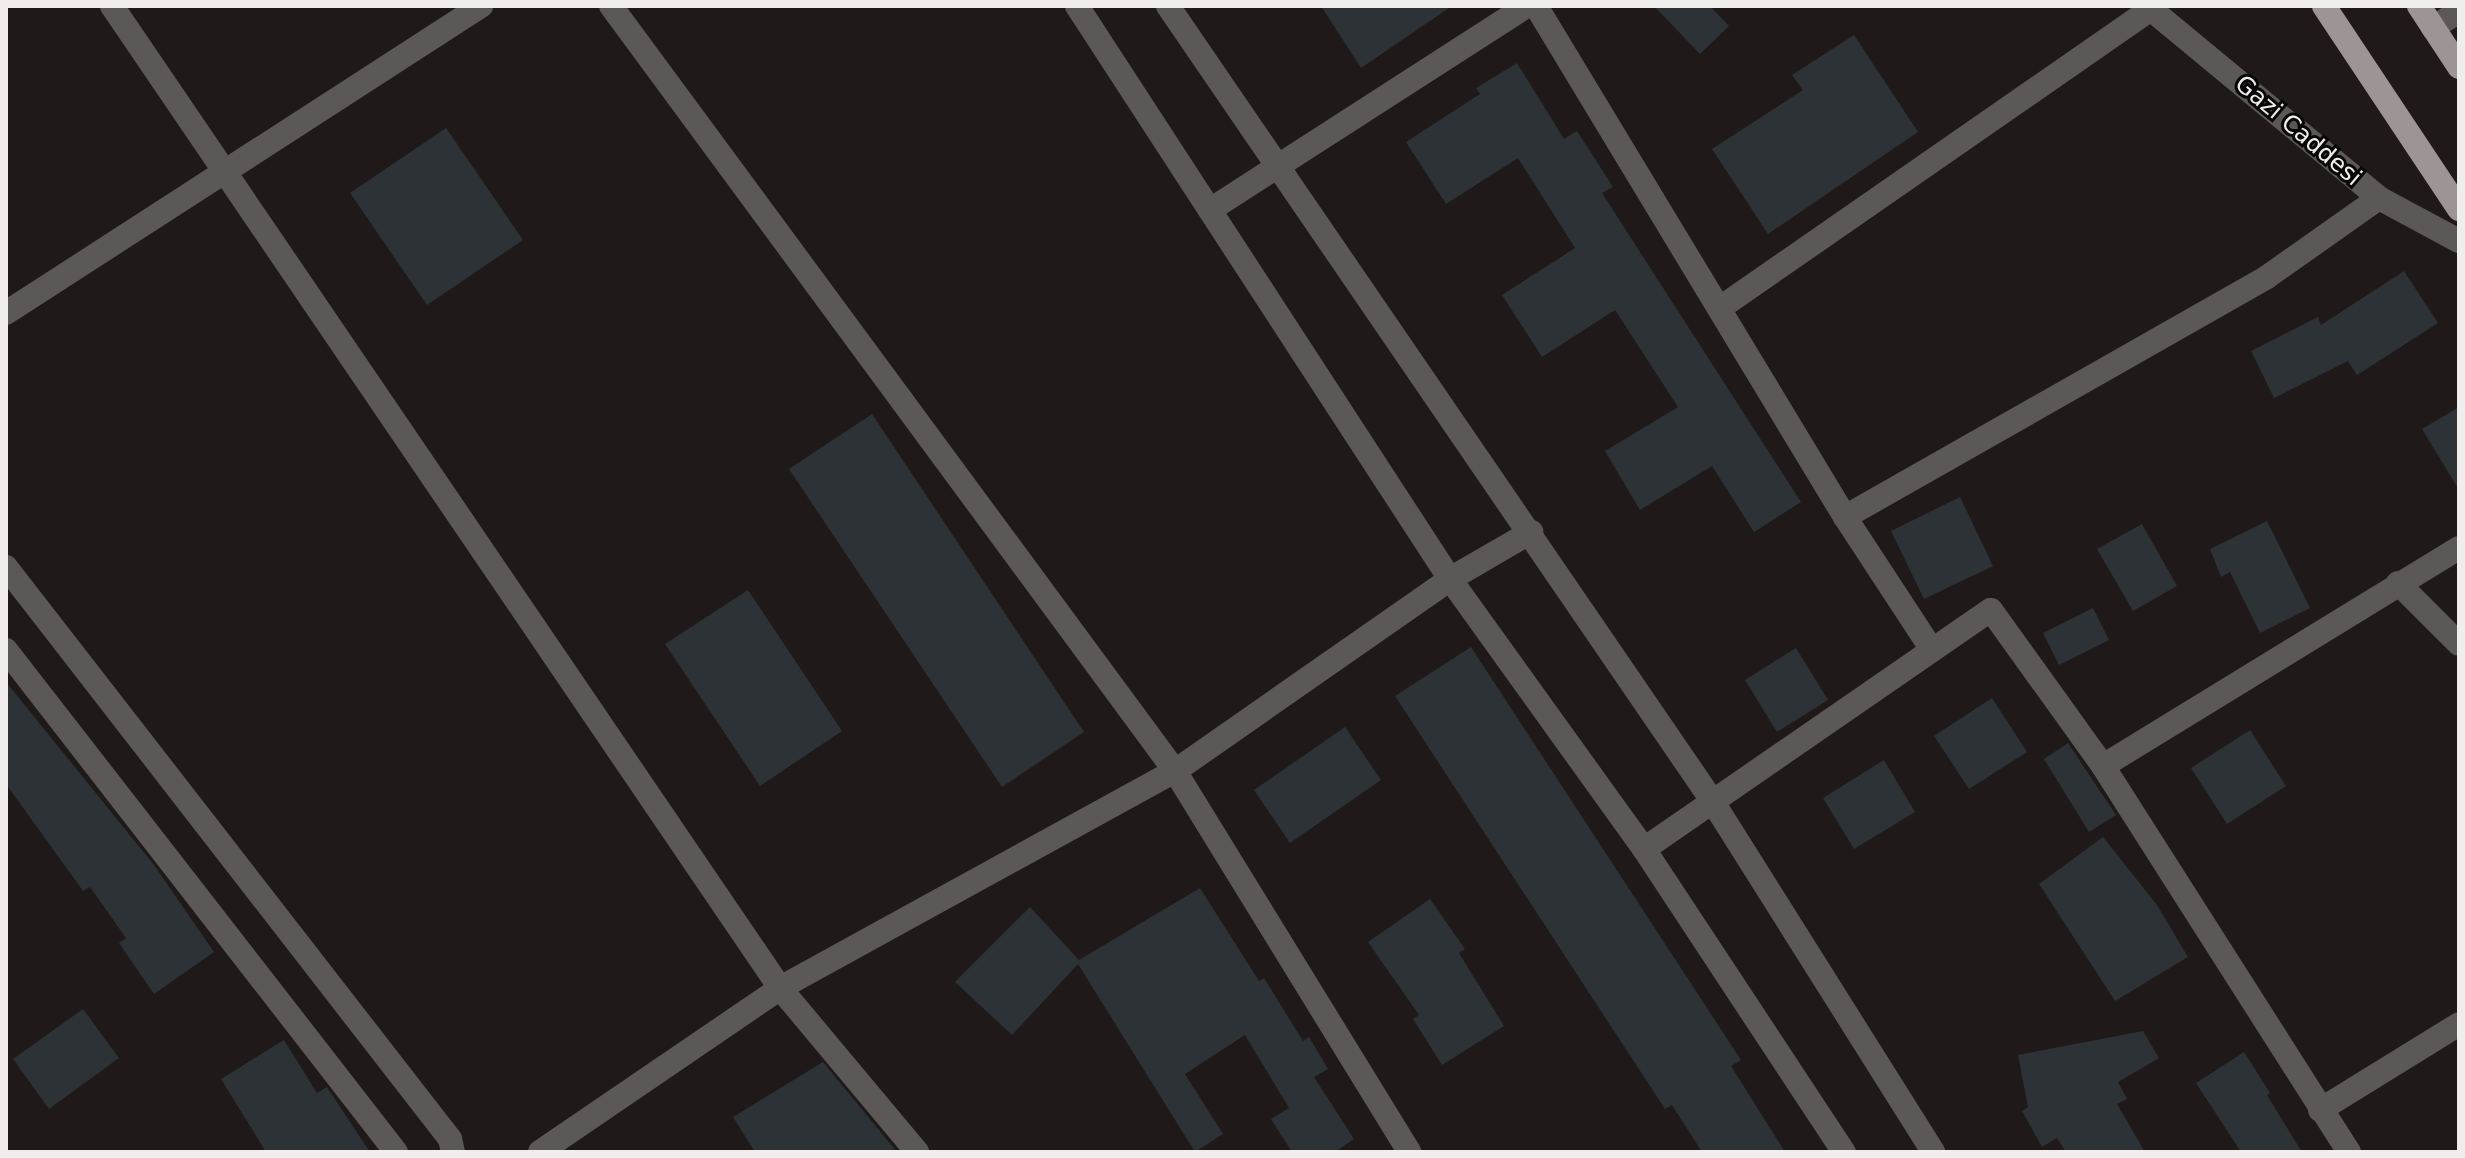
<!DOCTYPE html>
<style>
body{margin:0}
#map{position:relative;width:2465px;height:1158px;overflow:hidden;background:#201919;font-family:"DejaVu Sans",sans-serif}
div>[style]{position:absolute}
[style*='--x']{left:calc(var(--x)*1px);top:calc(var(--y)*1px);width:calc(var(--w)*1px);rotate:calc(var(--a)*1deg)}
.building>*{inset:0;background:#2c3236}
.minor>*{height:24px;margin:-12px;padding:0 12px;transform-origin:12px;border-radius:12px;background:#5c5858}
.major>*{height:24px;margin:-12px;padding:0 12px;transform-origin:12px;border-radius:12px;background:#9d9595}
span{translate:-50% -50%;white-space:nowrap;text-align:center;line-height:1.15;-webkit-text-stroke:6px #080606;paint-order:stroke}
.street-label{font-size:24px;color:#f2eded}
.frame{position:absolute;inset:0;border:8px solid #f2eded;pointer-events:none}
</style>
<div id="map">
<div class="building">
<div style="clip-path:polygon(1321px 6px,1452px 6px,1361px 68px)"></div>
<div style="clip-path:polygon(1654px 6px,1710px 6px,1729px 26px,1700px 54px)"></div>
<div style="clip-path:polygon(1854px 35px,1918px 132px,1768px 234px,1712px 149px,1803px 90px,1792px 75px)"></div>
<div style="clip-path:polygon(1517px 63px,1564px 139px,1577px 131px,1613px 187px,1602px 193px,1801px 502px,1754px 532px,1712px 466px,1640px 510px,1605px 451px,1678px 407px,1615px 310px,1542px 357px,1502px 295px,1575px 248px,1518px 158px,1446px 204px,1406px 142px,1480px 94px,1476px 88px)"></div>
<div style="clip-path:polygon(446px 128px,523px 240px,427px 305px,350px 193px)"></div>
<div style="clip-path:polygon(2404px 271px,2438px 323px,2357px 375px,2348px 361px,2274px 398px,2251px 351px,2318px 317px,2321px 325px)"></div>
<div style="clip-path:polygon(2459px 407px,2459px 490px,2422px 429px)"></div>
<div style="clip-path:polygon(872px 414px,1084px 732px,1002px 787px,789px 469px)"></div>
<div style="clip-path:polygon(1960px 497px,1993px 566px,1924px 599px,1891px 531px)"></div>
<div style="clip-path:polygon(2267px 521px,2310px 608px,2260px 633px,2230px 572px,2221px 577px,2210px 549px)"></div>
<div style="clip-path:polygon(2142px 524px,2177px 586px,2133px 611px,2097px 549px)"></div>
<div style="clip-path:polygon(748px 590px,842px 731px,760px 786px,665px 644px)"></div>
<div style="clip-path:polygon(2093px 608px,2109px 640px,2059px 665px,2043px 633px)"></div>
<div style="clip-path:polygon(1471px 647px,1741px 1060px,1731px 1066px,1785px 1152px,1702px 1152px,1672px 1105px,1665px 1109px,1395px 696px)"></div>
<div style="clip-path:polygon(1796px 648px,1828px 700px,1777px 732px,1745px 680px)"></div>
<div style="clip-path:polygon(6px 682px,154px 865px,214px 952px,154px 994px,119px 943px,126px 938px,90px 887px,83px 891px,6px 784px)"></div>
<div style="clip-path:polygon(1992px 698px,2027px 752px,1969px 789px,1934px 736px)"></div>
<div style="clip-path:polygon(1345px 727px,1381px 780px,1290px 843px,1254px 790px)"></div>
<div style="clip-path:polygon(2250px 730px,2286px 786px,2227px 824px,2191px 768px)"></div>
<div style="clip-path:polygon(2068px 743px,2116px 815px,2089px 832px,2044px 759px)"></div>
<div style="clip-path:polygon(1884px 760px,1915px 812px,1854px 849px,1823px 798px)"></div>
<div style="clip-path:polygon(2103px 837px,2157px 905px,2188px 957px,2115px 1001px,2039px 884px)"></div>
<div style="clip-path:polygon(1200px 888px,1259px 981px,1264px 978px,1303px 1041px,1309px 1037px,1328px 1069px,1314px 1077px,1354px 1139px,1335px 1152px,1292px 1152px,1271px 1119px,1289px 1108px,1245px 1035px,1185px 1074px,1223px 1134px,1195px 1152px,1078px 964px,1012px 1035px,955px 982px,1030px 907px,1079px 960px)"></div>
<div style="clip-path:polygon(1430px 899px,1465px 949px,1459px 953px,1504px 1026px,1442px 1065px,1413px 1019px,1419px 1015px,1368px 942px)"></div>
<div style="clip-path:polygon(83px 1009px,119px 1058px,49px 1109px,13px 1059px)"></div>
<div style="clip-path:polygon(2143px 1031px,2159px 1058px,2118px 1082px,2127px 1099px,2117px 1104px,2145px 1152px,2066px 1152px,2057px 1138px,2042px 1147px,2022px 1111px,2028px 1107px,2018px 1055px)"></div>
<div style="clip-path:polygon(284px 1040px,317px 1093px,327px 1087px,370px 1152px,266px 1152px,221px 1079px)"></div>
<div style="clip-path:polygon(2244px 1052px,2270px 1093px,2267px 1095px,2302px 1152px,2241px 1152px,2196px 1083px)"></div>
<div style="clip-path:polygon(823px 1062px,897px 1152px,755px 1152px,733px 1117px)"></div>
</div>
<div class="minor">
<div style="--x:112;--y:6;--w:1188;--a:55.77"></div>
<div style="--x:780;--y:988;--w:214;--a:50.1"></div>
<div style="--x:611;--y:6;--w:950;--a:53.6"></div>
<div style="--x:1175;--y:771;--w:447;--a:58.4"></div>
<div style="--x:1077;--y:6;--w:684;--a:56.94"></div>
<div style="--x:1450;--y:579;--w:332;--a:54.3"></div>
<div style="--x:1644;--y:849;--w:363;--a:56.6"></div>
<div style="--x:1168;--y:6;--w:961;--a:55.6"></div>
<div style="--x:1711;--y:799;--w:417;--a:57.8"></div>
<div style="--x:1536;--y:6;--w:597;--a:58.84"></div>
<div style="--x:1845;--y:517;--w:159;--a:56.8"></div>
<div style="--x:2147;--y:6;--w:301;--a:39.6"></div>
<div style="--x:2379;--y:198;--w:91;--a:28.3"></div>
<div style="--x:2433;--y:28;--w:31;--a:-33"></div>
<div style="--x:1210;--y:210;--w:377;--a:-32.8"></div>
<div style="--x:1720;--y:308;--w:525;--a:-34.75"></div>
<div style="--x:6;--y:313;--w:566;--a:-32.88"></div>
<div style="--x:1845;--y:517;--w:485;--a:-29.6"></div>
<div style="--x:2267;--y:277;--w:137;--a:-35.2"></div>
<div style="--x:6;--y:567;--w:724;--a:52.18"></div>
<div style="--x:450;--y:1139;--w:13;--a:77"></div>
<div style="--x:2398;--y:583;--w:86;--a:45"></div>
<div style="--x:6;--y:650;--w:636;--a:52.16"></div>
<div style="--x:2103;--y:766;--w:417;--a:-31.5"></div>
<div style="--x:1644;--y:849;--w:421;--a:-34.6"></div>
<div style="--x:1991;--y:610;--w:192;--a:54.3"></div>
<div style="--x:2103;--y:766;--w:458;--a:57.5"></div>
<div style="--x:2320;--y:1110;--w:163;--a:-31.7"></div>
<div style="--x:540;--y:1152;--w:291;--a:-34.3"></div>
<div style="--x:780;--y:988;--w:451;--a:-28.8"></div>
<div style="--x:1175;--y:771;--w:335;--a:-34.9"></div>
<div style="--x:1450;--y:579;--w:94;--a:-30.1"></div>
</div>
<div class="major">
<div style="--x:2324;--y:6;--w:244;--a:56.4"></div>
<div style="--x:2419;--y:6;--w:73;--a:56.7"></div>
</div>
<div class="street-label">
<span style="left:2298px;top:131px;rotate:40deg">Gazi Caddesi</span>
</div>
<div class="frame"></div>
</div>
